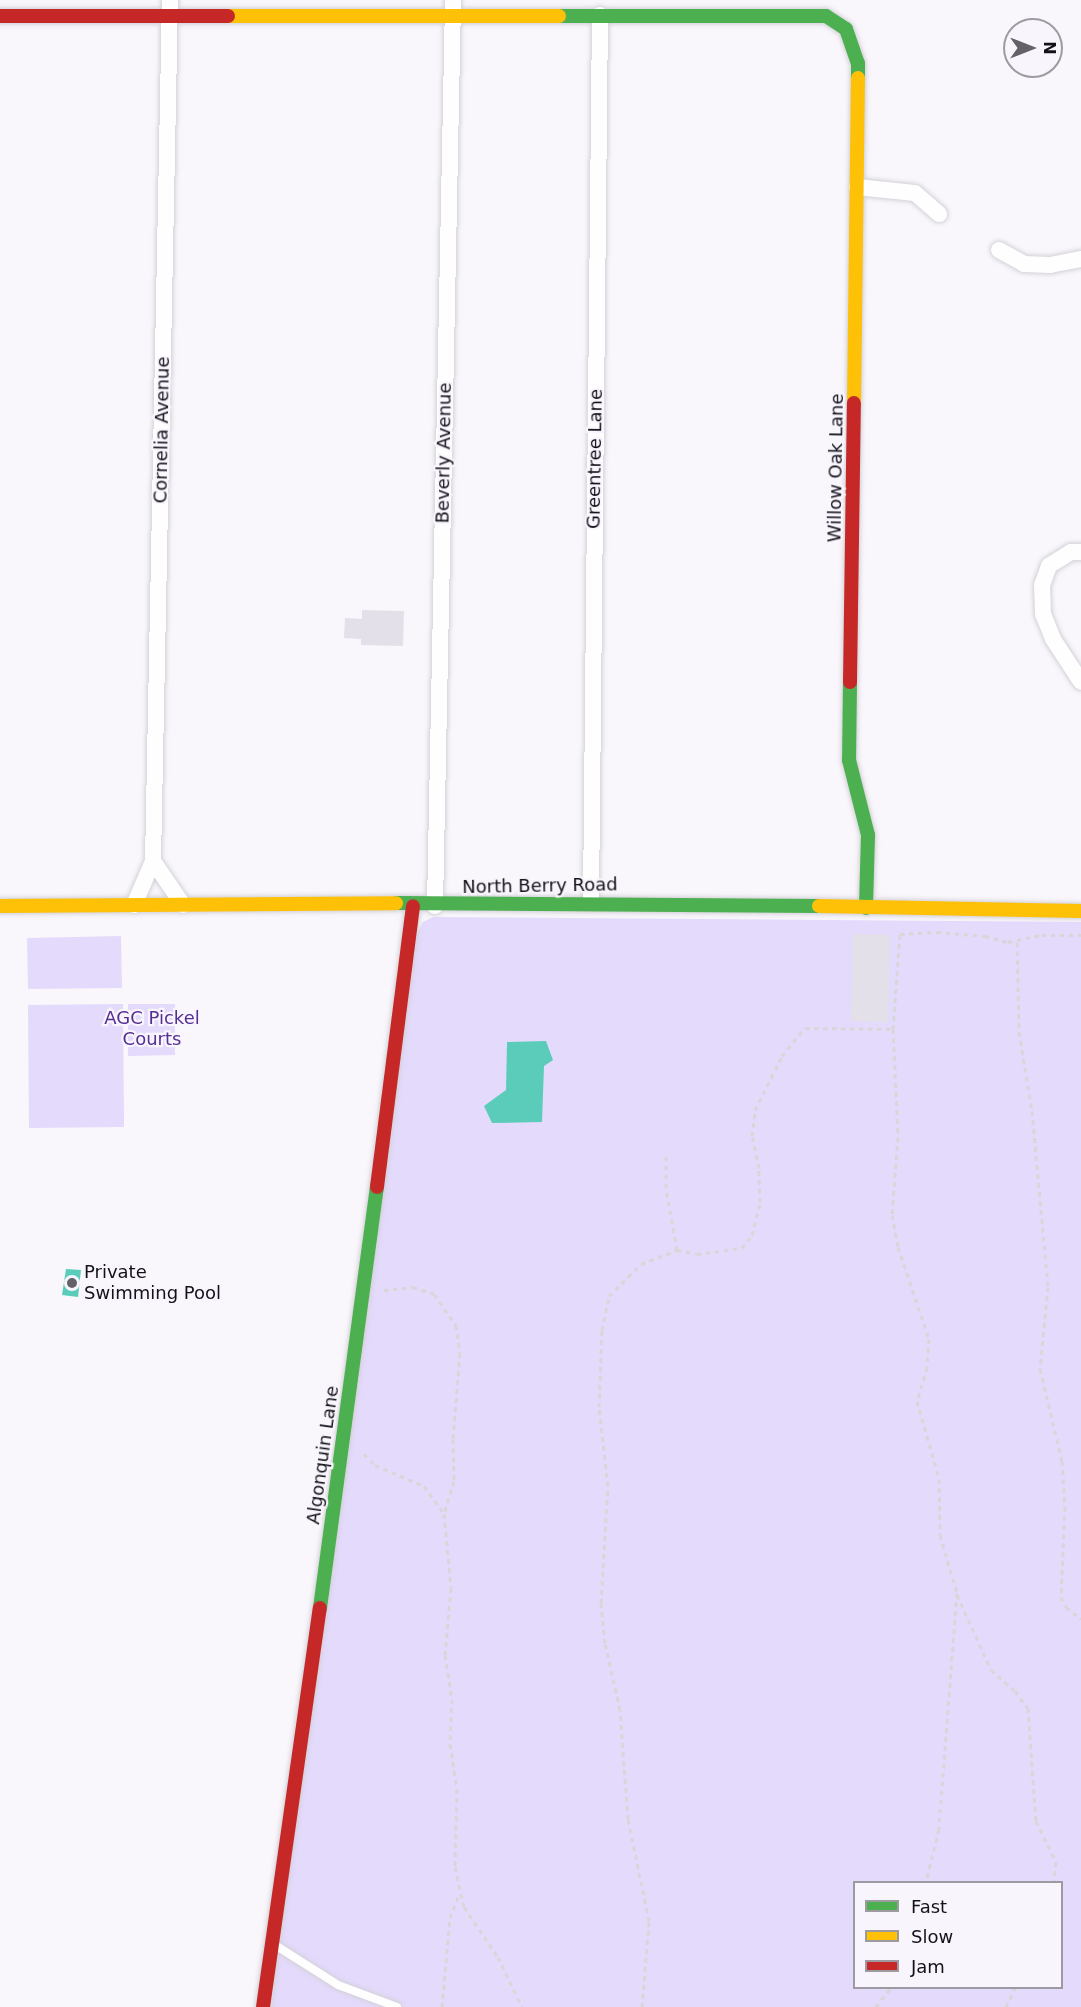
<!DOCTYPE html>
<style>
body{margin:0}
#map{position:relative;width:1081px;height:2007px;overflow:hidden;background:#f9f7fb;font-family:"DejaVu Sans",sans-serif}
div>[style]{position:absolute}
[style*='--x']{left:calc(var(--x)*1px);top:calc(var(--y)*1px);width:calc(var(--w)*1px);rotate:calc(var(--a)*1deg)}
.green>*{inset:0;background:#e4dafc}
.water>*{inset:0;background:#5bccba}
.building>*{inset:0;background:#e3e0e9}
.path>*{height:3px;margin-top:-1.5px;transform-origin:0;background:repeating-linear-gradient(90deg,#d7d7d8 0 4.5px,transparent 0 9px)}
.roads{filter:drop-shadow(0 0 2px #d3d1d8) drop-shadow(0 0 2px #d3d1d8)}
.lane>*{height:8px;margin:-4px;padding:0 4px;transform-origin:4px;border-radius:4px;background:#fefefe}
.street>*{height:16px;margin:-8px;padding:0 8px;transform-origin:8px;border-radius:8px;background:#fefefe}
.fast>*{height:14px;margin:-7px;padding:0 7px;transform-origin:7px;border-radius:7px;background:#4caf50}
.slow>*{height:14px;margin:-7px;padding:0 7px;transform-origin:7px;border-radius:7px;background:#ffc107}
.jam>*{height:14px;margin:-7px;padding:0 7px;transform-origin:7px;border-radius:7px;background:#c62828}
.dots>*{width:16px;height:16px;translate:-50% -50%;box-sizing:border-box;border:3px solid #f8f6fc;border-radius:50%}
span{translate:-50% -50%;white-space:nowrap;text-align:center;line-height:1.15;-webkit-text-stroke:4.5px #f8f6fc;paint-order:stroke}
.street-label{font-size:18px;color:#14111b}
.park-label{font-size:18px;color:#562f95}
.poi-label{font-size:18px;color:#14111b}
.left{translate:0 -50%;text-align:left}
.legend{position:absolute;left:853px;top:1881px;width:210px;height:108px;box-sizing:border-box;background:#f8f6fc;border:2px solid #9d9aa2;margin:0;padding:8px 10px;list-style:none;font-size:18px;color:#14111b}
.legend li{display:flex;align-items:center;gap:12px;height:30px}
.legend b{width:30px;border:2px solid #9d9aa2}
.north{position:absolute;left:1003px;top:18px;width:60px;height:60px;box-sizing:border-box;background:#f8f6fc;border:2px solid #9d9aa2;border-radius:50%;rotate:90deg;font-size:16px;font-weight:700;line-height:24px;text-align:center;color:#14111b}
.north::after{content:'';display:block;margin:auto;width:21px;height:27px;background:#646269;clip-path:polygon(50% 0,100% 100%,50% 72%,0 100%)}
</style>
<div id="map">
<div class="green">
<div style="clip-path:polygon(evenodd,433px 917px,1081px 922px,1081px 2007px,271px 2007px,415px 937px,423px 922px,433px 917px,854px 1882px,1062px 1882px,1062px 1988px,854px 1988px,854px 1882px)"></div>
<div style="clip-path:polygon(121px 936px,122px 988px,28px 989px,27px 938px)"></div>
<div style="clip-path:polygon(123px 1004px,124px 1127px,29px 1128px,28px 1005px)"></div>
<div style="clip-path:polygon(128px 1004px,175px 1004px,175px 1055px,128px 1056px)"></div>
</div>
<div class="water">
<div style="clip-path:polygon(546px 1041px,553px 1060px,544px 1066px,542px 1122px,492px 1123px,484px 1106px,506px 1090px,507px 1042px)"></div>
<div style="clip-path:polygon(66px 1269px,81px 1270px,78px 1297px,62px 1295px)"></div>
</div>
<div class="building">
<div style="clip-path:polygon(362px 610px,404px 611px,403px 646px,361px 645px,361px 639px,344px 638px,345px 618px,362px 619px)"></div>
<div style="clip-path:polygon(853px 934px,890px 935px,888px 1022px,851px 1021px)"></div>
</div>
<div class="path">
<div style="--x:1017;--y:942;--w:90;--a:88.7"></div>
<div style="--x:1019;--y:1032;--w:80;--a:80.7"></div>
<div style="--x:1032;--y:1111;--w:177;--a:84.8"></div>
<div style="--x:1048;--y:1287;--w:82;--a:95.6"></div>
<div style="--x:1040;--y:1369;--w:95;--a:76.6"></div>
<div style="--x:1062;--y:1461;--w:46;--a:86.3"></div>
<div style="--x:1065;--y:1507;--w:90;--a:92.5"></div>
<div style="--x:1061;--y:1597;--w:11;--a:63"></div>
<div style="--x:1066;--y:1607;--w:19;--a:39"></div>
<div style="--x:893;--y:1029;--w:108;--a:87.3"></div>
<div style="--x:898;--y:1137;--w:78;--a:94.4"></div>
<div style="--x:892;--y:1215;--w:33;--a:79"></div>
<div style="--x:898;--y:1247;--w:97;--a:71.4"></div>
<div style="--x:929;--y:1339;--w:28;--a:94"></div>
<div style="--x:927;--y:1367;--w:35;--a:106"></div>
<div style="--x:917;--y:1401;--w:81;--a:74.2"></div>
<div style="--x:939;--y:1479;--w:56;--a:89"></div>
<div style="--x:940;--y:1535;--w:60;--a:73.7"></div>
<div style="--x:957;--y:1593;--w:237;--a:94.4"></div>
<div style="--x:939;--y:1829;--w:55;--a:103.8"></div>
<div style="--x:677;--y:1250;--w:20;--a:11"></div>
<div style="--x:697;--y:1254;--w:45;--a:-7.6"></div>
<div style="--x:742;--y:1248;--w:16;--a:-52"></div>
<div style="--x:752;--y:1235;--w:34;--a:-76"></div>
<div style="--x:760;--y:1202;--w:34;--a:-92"></div>
<div style="--x:759;--y:1168;--w:33;--a:-102"></div>
<div style="--x:752;--y:1136;--w:26;--a:-83"></div>
<div style="--x:755;--y:1110;--w:60;--a:-63.4"></div>
<div style="--x:782;--y:1056;--w:36;--a:-51"></div>
<div style="--x:805;--y:1028;--w:88;--a:0.7"></div>
<div style="--x:893;--y:1029;--w:95;--a:-85.8"></div>
<div style="--x:900;--y:934;--w:37;--a:-3"></div>
<div style="--x:937;--y:932;--w:48;--a:4.8"></div>
<div style="--x:985;--y:936;--w:24;--a:15"></div>
<div style="--x:1008;--y:942;--w:35;--a:-12"></div>
<div style="--x:1042;--y:935;--w:39;--a:0"></div>
<div style="--x:384;--y:1290;--w:29;--a:-6"></div>
<div style="--x:413;--y:1287;--w:22;--a:18"></div>
<div style="--x:434;--y:1294;--w:38;--a:55"></div>
<div style="--x:456;--y:1325;--w:28;--a:82"></div>
<div style="--x:460;--y:1353;--w:86;--a:94.7"></div>
<div style="--x:453;--y:1439;--w:42;--a:88.6"></div>
<div style="--x:454;--y:1481;--w:34;--a:107"></div>
<div style="--x:364;--y:1454;--w:16;--a:45"></div>
<div style="--x:375;--y:1465;--w:53;--a:23.2"></div>
<div style="--x:424;--y:1486;--w:34;--a:54"></div>
<div style="--x:444;--y:1514;--w:74;--a:84.6"></div>
<div style="--x:451;--y:1588;--w:67;--a:95.1"></div>
<div style="--x:445;--y:1655;--w:45;--a:81"></div>
<div style="--x:452;--y:1699;--w:45;--a:92.5"></div>
<div style="--x:450;--y:1744;--w:46;--a:81.2"></div>
<div style="--x:457;--y:1789;--w:78;--a:91.5"></div>
<div style="--x:455;--y:1867;--w:41;--a:77.3"></div>
<div style="--x:464;--y:1907;--w:60;--a:55.8"></div>
<div style="--x:498;--y:1957;--w:55;--a:64.4"></div>
<div style="--x:957;--y:1595;--w:82;--a:65.6"></div>
<div style="--x:991;--y:1670;--w:32;--a:41"></div>
<div style="--x:1015;--y:1691;--w:21;--a:53"></div>
<div style="--x:1028;--y:1708;--w:113;--a:86"></div>
<div style="--x:1036;--y:1821;--w:46;--a:64"></div>
<div style="--x:1056;--y:1862;--w:20;--a:96"></div>
<div style="--x:442;--y:2007;--w:89;--a:-84.9"></div>
<div style="--x:450;--y:1918;--w:26;--a:-69"></div>
<div style="--x:642;--y:2007;--w:86;--a:-85.3"></div>
<div style="--x:649;--y:1921;--w:104;--a:-101.6"></div>
<div style="--x:628;--y:1819;--w:109;--a:-94.2"></div>
<div style="--x:620;--y:1710;--w:69;--a:-102.6"></div>
<div style="--x:605;--y:1643;--w:40;--a:-95.7"></div>
<div style="--x:601;--y:1603;--w:117;--a:-86.6"></div>
<div style="--x:608;--y:1486;--w:80;--a:-96.5"></div>
<div style="--x:599;--y:1407;--w:77;--a:-87.8"></div>
<div style="--x:602;--y:1330;--w:35;--a:-78"></div>
<div style="--x:609;--y:1296;--w:45;--a:-45"></div>
<div style="--x:641;--y:1264;--w:39;--a:-21"></div>
<div style="--x:677;--y:1250;--w:63;--a:-100.1"></div>
<div style="--x:666;--y:1188;--w:37;--a:-90"></div>
<div style="--x:876;--y:2007;--w:24;--a:-52"></div>
<div style="--x:1006;--y:2007;--w:21;--a:-65"></div>
</div>
<div class="roads">
<div class="lane">
<div style="--x:275;--y:1945;--w:75;--a:32.4"></div>
<div style="--x:338;--y:1985;--w:63;--a:20.4"></div>
</div>
<div class="street">
<div style="--x:857;--y:187;--w:58;--a:5.9"></div>
<div style="--x:915;--y:193;--w:32;--a:41"></div>
<div style="--x:999;--y:250;--w:29;--a:29"></div>
<div style="--x:1024;--y:264;--w:26;--a:2"></div>
<div style="--x:1050;--y:265;--w:32;--a:-11"></div>
<div style="--x:1081;--y:552;--w:10;--a:180"></div>
<div style="--x:1071;--y:552;--w:26;--a:148"></div>
<div style="--x:1049;--y:566;--w:20;--a:110"></div>
<div style="--x:1042;--y:585;--w:29;--a:88"></div>
<div style="--x:1043;--y:614;--w:27;--a:68"></div>
<div style="--x:1053;--y:639;--w:51;--a:56.9"></div>
<div style="--x:153;--y:861;--w:861;--a:-88.87"></div>
<div style="--x:591;--y:902;--w:887;--a:-89.42"></div>
<div style="--x:134;--y:905;--w:48;--a:-66.6"></div>
<div style="--x:153;--y:861;--w:53;--a:55.7"></div>
<div style="--x:435;--y:906;--w:906;--a:-88.86"></div>
</div>
<div class="fast">
<div style="--x:559;--y:16;--w:267;--a:0"></div>
<div style="--x:826;--y:16;--w:24;--a:33"></div>
<div style="--x:846;--y:29;--w:36;--a:71"></div>
<div style="--x:858;--y:63;--w:15;--a:90"></div>
<div style="--x:850;--y:682;--w:78;--a:90.7"></div>
<div style="--x:849;--y:760;--w:77;--a:75.8"></div>
<div style="--x:868;--y:835;--w:73;--a:91.6"></div>
<div style="--x:396;--y:903;--w:423;--a:0.4"></div>
<div style="--x:320;--y:1608;--w:425;--a:-82.3"></div>
</div>
<div class="slow">
<div style="--x:228;--y:16;--w:331;--a:0"></div>
<div style="--x:854;--y:403;--w:325;--a:-89.3"></div>
<div style="--x:0;--y:906;--w:396;--a:-0.4"></div>
<div style="--x:819;--y:906;--w:262;--a:1.1"></div>
</div>
<div class="jam">
<div style="--x:0;--y:16;--w:228;--a:0"></div>
<div style="--x:850;--y:682;--w:279;--a:-89.2"></div>
<div style="--x:377;--y:1187;--w:283;--a:-82.7"></div>
<div style="--x:263;--y:2007;--w:403;--a:-81.9"></div>
</div>
</div>
<div class="dots">
<div style="left:72px;top:1283px;background:#646269"></div>
</div>
<div class="street-label">
<span style="left:162px;top:430px;rotate:-89deg">Cornelia Avenue</span>
<span style="left:444px;top:453px;rotate:-89deg">Beverly Avenue</span>
<span style="left:595px;top:459px;rotate:-89deg">Greentree Lane</span>
<span style="left:836px;top:468px;rotate:-89deg">Willow Oak Lane</span>
<span style="left:540px;top:886px;rotate:-1deg">North Berry Road</span>
<span style="left:323px;top:1455px;rotate:-82deg">Algonquin Lane</span>
</div>
<div class="park-label">
<span style="left:152px;top:1029px">AGC Pickel<br>Courts</span>
</div>
<div class="poi-label">
<span class="left" style="left:84px;top:1283px">Private<br>Swimming Pool</span>
</div>
<ul class="legend">
<li><b style="height:8px;background:#4caf50"></b>Fast</li>
<li><b style="height:8px;background:#ffc107"></b>Slow</li>
<li><b style="height:8px;background:#c62828"></b>Jam</li>
</ul>
<div class="north">N</div>
</div>
